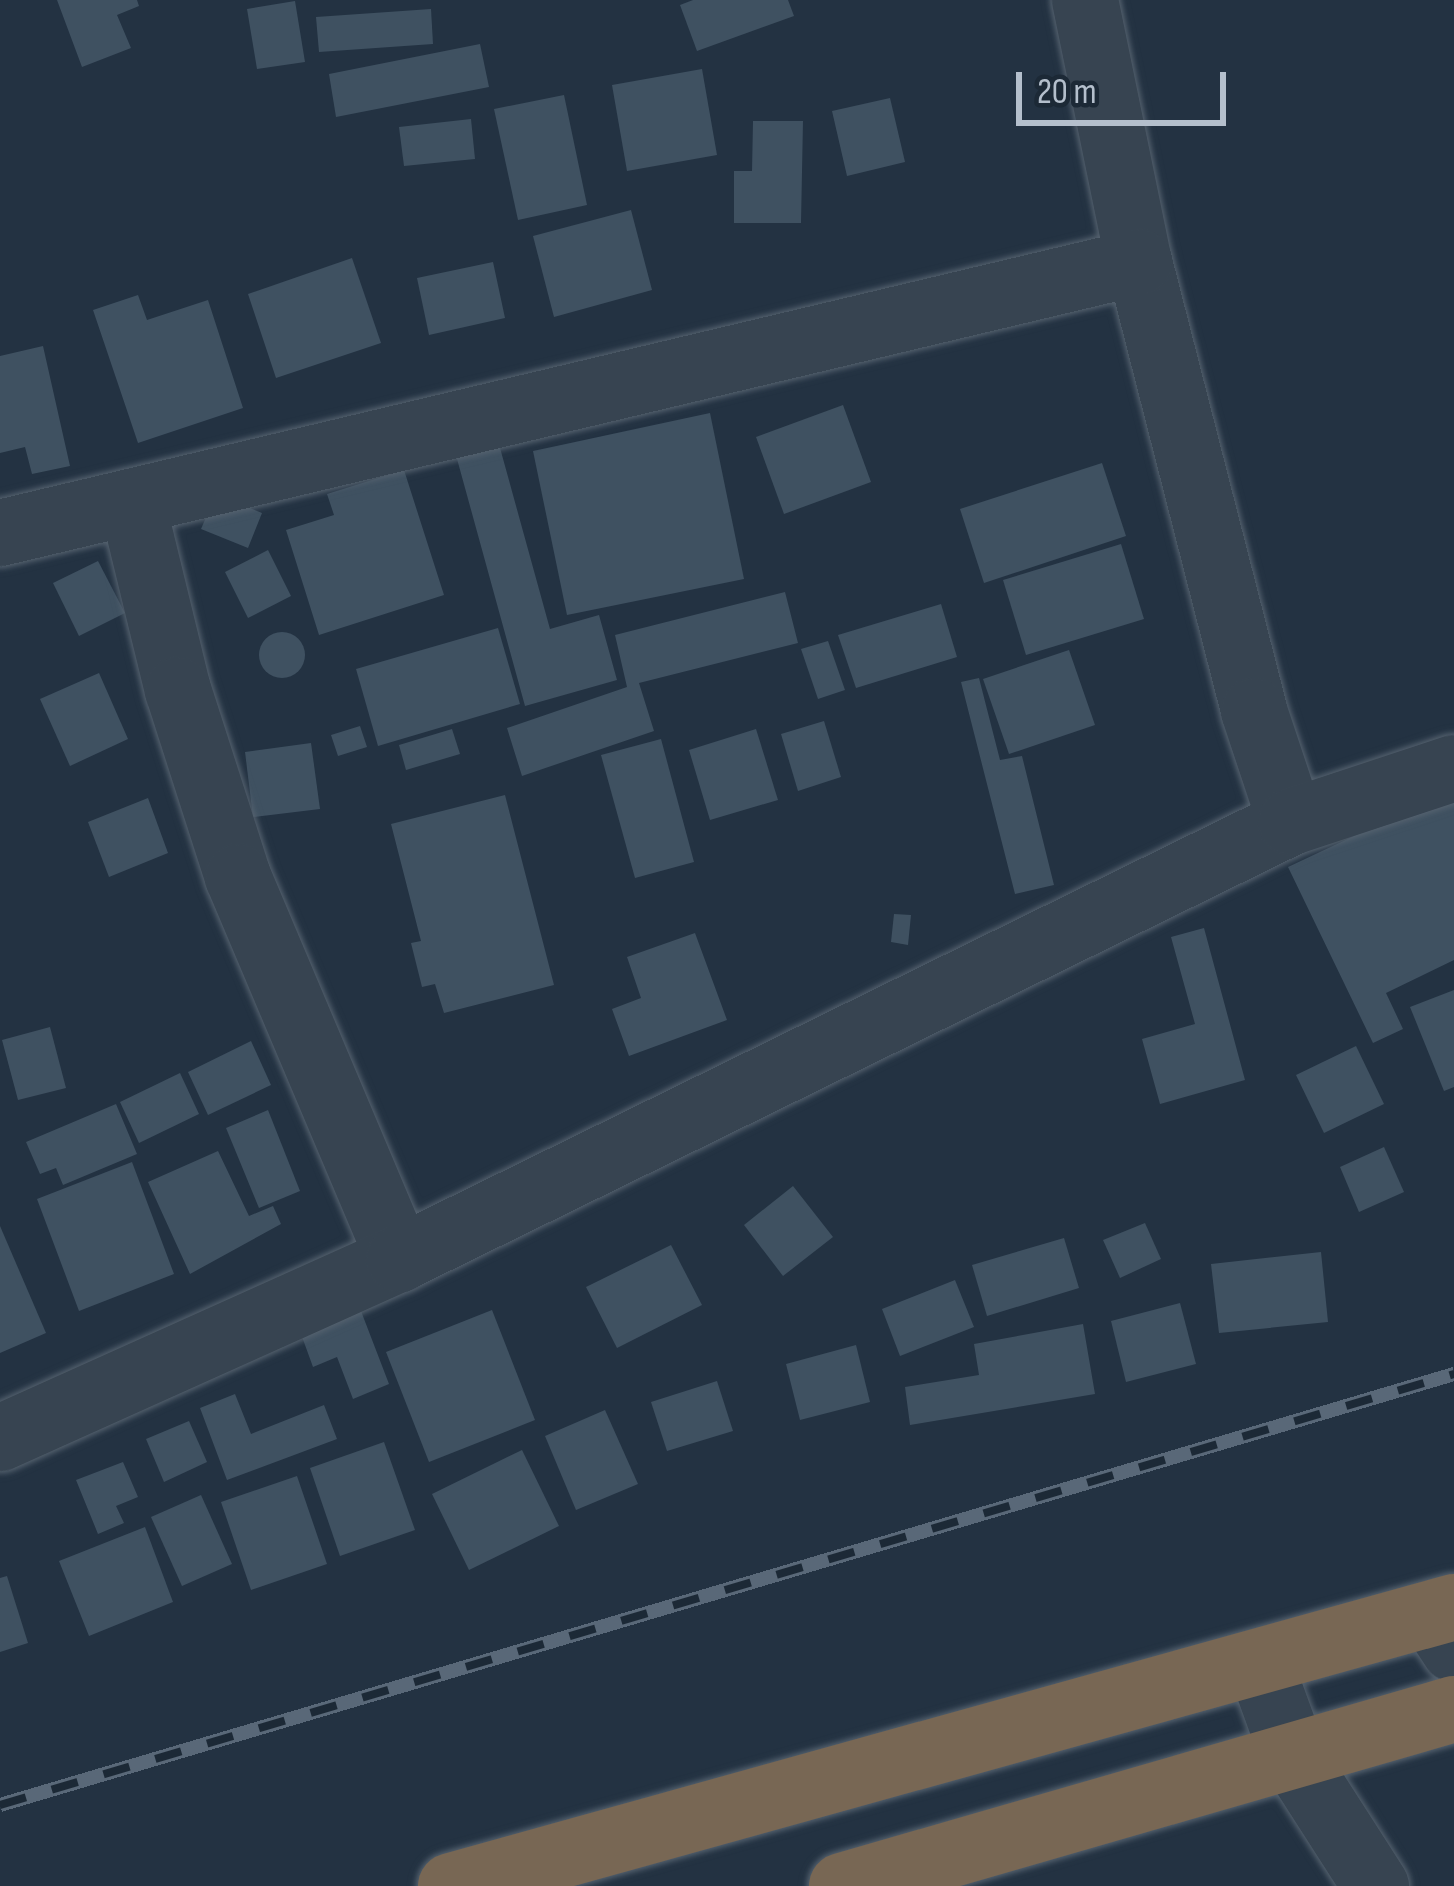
<!DOCTYPE html>
<style>
body{margin:0}
#map{position:relative;width:1454px;height:1886px;overflow:hidden;background:#233242;font-family:"Sofia Sans Condensed",sans-serif}
div>[style]{position:absolute}
[style*='--x']{left:calc(var(--x)*1px);top:calc(var(--y)*1px);width:calc(var(--w)*1px);rotate:calc(var(--a)*1deg)}
.building>*{inset:0;background:#3f5161}
.round{border-radius:50%}
.roads{filter:drop-shadow(0 0 3px #55626f) drop-shadow(0 0 3px #55626f)}
.minor>*{height:66px;margin:-33px;padding:0 33px;transform-origin:33px;border-radius:33px;background:#374451}
.highway>*{height:66px;margin:-33px;padding:0 33px;transform-origin:33px;border-radius:33px;background:#786754}
.rail>*{height:14px;margin-top:-7px;transform-origin:0;background:repeating-linear-gradient(90deg,#1c2936 0 27px,#596878 0 54px);box-sizing:border-box;border-block:3px solid #596878}
span{translate:-50% -50%;white-space:nowrap;text-align:center;line-height:1.15;-webkit-text-stroke:10px #1c2936;paint-order:stroke}
.scale{position:absolute;left:1016px;top:72px;width:210px;height:54px;box-sizing:border-box;border:6px solid #b4bfcc;border-top:0;padding-left:15px;font-size:36px;line-height:42px;white-space:nowrap;color:#b4bfcc;-webkit-text-stroke:9px #1c2936;paint-order:stroke}
</style>
<div id="map">
<div class="building">
<div style="clip-path:polygon(57px 0,137px 0,139px 6px,117px 15px,131px 48px,82px 67px)"></div>
<div style="clip-path:polygon(693px 0,788px 0,794px 16px,697px 51px,680px 5px)"></div>
<div style="clip-path:polygon(295px 1px,305px 62px,257px 69px,247px 9px)"></div>
<div style="clip-path:polygon(431px 9px,433px 44px,319px 52px,316px 17px)"></div>
<div style="clip-path:polygon(480px 44px,489px 87px,336px 117px,329px 74px)"></div>
<div style="clip-path:polygon(702px 69px,717px 155px,627px 171px,612px 85px)"></div>
<div style="clip-path:polygon(564px 95px,587px 205px,518px 220px,494px 109px)"></div>
<div style="clip-path:polygon(890px 98px,905px 162px,847px 176px,832px 111px)"></div>
<div style="clip-path:polygon(471px 119px,475px 159px,404px 166px,399px 127px)"></div>
<div style="clip-path:polygon(753px 121px,803px 121px,801px 223px,734px 223px,734px 171px,752px 171px)"></div>
<div style="clip-path:polygon(631px 210px,652px 290px,554px 317px,533px 236px)"></div>
<div style="clip-path:polygon(352px 258px,381px 343px,276px 378px,248px 294px)"></div>
<div style="clip-path:polygon(493px 262px,505px 318px,429px 335px,417px 278px)"></div>
<div style="clip-path:polygon(138px 295px,147px 320px,208px 300px,243px 408px,138px 443px,93px 310px)"></div>
<div style="clip-path:polygon(43px 346px,70px 466px,32px 474px,25px 447px,0 453px,0 356px)"></div>
<div style="clip-path:polygon(843px 405px,871px 482px,784px 514px,756px 437px)"></div>
<div style="clip-path:polygon(710px 413px,744px 579px,567px 615px,533px 451px)"></div>
<div style="clip-path:polygon(497px 437px,550px 629px,599px 615px,617px 680px,525px 706px,454px 448px)"></div>
<div style="clip-path:polygon(1102px 463px,1126px 536px,984px 583px,960px 509px)"></div>
<div style="clip-path:polygon(404px 470px,444px 595px,319px 635px,286px 530px,334px 515px,327px 494px)"></div>
<div style="clip-path:polygon(216px 494px,262px 513px,248px 548px,201px 529px)"></div>
<div style="clip-path:polygon(1121px 544px,1144px 619px,1026px 655px,1003px 580px)"></div>
<div style="clip-path:polygon(268px 550px,291px 596px,248px 618px,225px 572px)"></div>
<div style="clip-path:polygon(98px 561px,125px 613px,79px 636px,53px 583px)"></div>
<div style="clip-path:polygon(785px 592px,798px 643px,639px 683px,654px 731px,522px 776px,507px 728px,627px 687px,615px 635px)"></div>
<div style="clip-path:polygon(941px 604px,957px 657px,856px 688px,838px 635px)"></div>
<div style="clip-path:polygon(498px 628px,520px 704px,378px 746px,356px 669px)"></div>
<div class="round" style="left:259px;top:632px;width:46px;height:46px"></div>
<div style="clip-path:polygon(828px 641px,845px 690px,818px 699px,801px 649px)"></div>
<div style="clip-path:polygon(1069px 650px,1095px 725px,1009px 754px,983px 679px)"></div>
<div style="clip-path:polygon(99px 673px,128px 739px,70px 766px,40px 699px)"></div>
<div style="clip-path:polygon(979px 678px,1000px 760px,1022px 756px,1054px 885px,1015px 894px,961px 682px)"></div>
<div style="clip-path:polygon(824px 721px,841px 777px,798px 791px,781px 734px)"></div>
<div style="clip-path:polygon(360px 726px,367px 747px,338px 756px,331px 735px)"></div>
<div style="clip-path:polygon(452px 729px,460px 754px,406px 770px,399px 745px)"></div>
<div style="clip-path:polygon(756px 729px,778px 800px,710px 820px,689px 750px)"></div>
<div style="clip-path:polygon(661px 739px,694px 862px,635px 878px,601px 755px)"></div>
<div style="clip-path:polygon(311px 743px,320px 809px,253px 817px,245px 752px)"></div>
<div style="clip-path:polygon(1454px 789px,1454px 960px,1386px 993px,1403px 1029px,1373px 1043px,1288px 867px)"></div>
<div style="clip-path:polygon(505px 795px,554px 985px,444px 1013px,435px 984px,422px 987px,411px 943px,421px 941px,391px 824px)"></div>
<div style="clip-path:polygon(148px 798px,168px 853px,109px 877px,88px 822px)"></div>
<div style="clip-path:polygon(894px 914px,911px 915px,908px 945px,891px 942px)"></div>
<div style="clip-path:polygon(1204px 928px,1245px 1080px,1160px 1104px,1142px 1039px,1195px 1024px,1171px 937px)"></div>
<div style="clip-path:polygon(695px 933px,727px 1020px,629px 1056px,612px 1009px,641px 998px,627px 957px)"></div>
<div style="clip-path:polygon(1454px 990px,1454px 1087px,1444px 1091px,1410px 1007px)"></div>
<div style="clip-path:polygon(50px 1027px,66px 1088px,18px 1100px,2px 1040px)"></div>
<div style="clip-path:polygon(251px 1041px,271px 1085px,208px 1115px,188px 1072px)"></div>
<div style="clip-path:polygon(1356px 1046px,1384px 1104px,1324px 1133px,1296px 1075px)"></div>
<div style="clip-path:polygon(180px 1073px,199px 1114px,139px 1143px,120px 1102px)"></div>
<div style="clip-path:polygon(116px 1104px,137px 1154px,63px 1185px,56px 1168px,40px 1174px,26px 1142px)"></div>
<div style="clip-path:polygon(268px 1110px,300px 1191px,259px 1208px,226px 1128px)"></div>
<div style="clip-path:polygon(1384px 1147px,1404px 1192px,1359px 1212px,1340px 1167px)"></div>
<div style="clip-path:polygon(218px 1151px,249px 1216px,273px 1206px,281px 1224px,190px 1274px,148px 1182px)"></div>
<div style="clip-path:polygon(132px 1162px,174px 1274px,79px 1311px,37px 1199px)"></div>
<div style="clip-path:polygon(793px 1186px,833px 1237px,783px 1276px,744px 1225px)"></div>
<div style="clip-path:polygon(1145px 1223px,1161px 1259px,1120px 1278px,1103px 1240px)"></div>
<div style="clip-path:polygon(0 1226px,46px 1333px,0 1353px)"></div>
<div style="clip-path:polygon(1064px 1238px,1079px 1288px,987px 1316px,972px 1265px)"></div>
<div style="clip-path:polygon(671px 1245px,702px 1305px,617px 1348px,586px 1287px)"></div>
<div style="clip-path:polygon(1321px 1252px,1328px 1322px,1219px 1333px,1211px 1264px)"></div>
<div style="clip-path:polygon(955px 1280px,974px 1327px,900px 1356px,882px 1309px)"></div>
<div style="clip-path:polygon(1180px 1303px,1196px 1364px,1126px 1382px,1111px 1321px)"></div>
<div style="clip-path:polygon(492px 1310px,535px 1420px,429px 1462px,386px 1352px)"></div>
<div style="clip-path:polygon(361px 1311px,389px 1384px,353px 1399px,337px 1357px,313px 1367px,301px 1334px)"></div>
<div style="clip-path:polygon(1083px 1324px,1095px 1394px,910px 1425px,905px 1387px,979px 1375px,974px 1344px)"></div>
<div style="clip-path:polygon(856px 1345px,870px 1402px,800px 1420px,786px 1364px)"></div>
<div style="clip-path:polygon(717px 1381px,733px 1431px,667px 1451px,651px 1402px)"></div>
<div style="clip-path:polygon(235px 1394px,251px 1434px,324px 1405px,337px 1439px,227px 1480px,200px 1408px)"></div>
<div style="clip-path:polygon(605px 1410px,638px 1484px,576px 1510px,545px 1436px)"></div>
<div style="clip-path:polygon(189px 1421px,207px 1462px,164px 1482px,146px 1439px)"></div>
<div style="clip-path:polygon(384px 1442px,415px 1530px,340px 1556px,310px 1468px)"></div>
<div style="clip-path:polygon(522px 1450px,559px 1526px,469px 1570px,432px 1494px)"></div>
<div style="clip-path:polygon(123px 1462px,138px 1497px,116px 1506px,124px 1523px,98px 1534px,76px 1480px)"></div>
<div style="clip-path:polygon(297px 1476px,327px 1564px,251px 1590px,221px 1502px)"></div>
<div style="clip-path:polygon(201px 1495px,232px 1564px,182px 1586px,151px 1517px)"></div>
<div style="clip-path:polygon(145px 1527px,173px 1602px,89px 1636px,59px 1561px)"></div>
<div style="clip-path:polygon(7px 1576px,28px 1643px,0 1652px,0 1578px)"></div>
</div>
<div class="roads">
<div class="minor">
<div style="--x:1085;--y:0;--w:268;--a:78.4"></div>
<div style="--x:1139;--y:262;--w:463;--a:75.6"></div>
<div style="--x:1254;--y:711;--w:117;--a:71.6"></div>
<div style="--x:132;--y:502;--w:194;--a:76.3"></div>
<div style="--x:178;--y:690;--w:196;--a:72.2"></div>
<div style="--x:238;--y:877;--w:415;--a:67.1"></div>
<div style="--x:0;--y:533;--w:1171;--a:-13.38"></div>
<div style="--x:0;--y:1438;--w:437;--a:-24.2"></div>
<div style="--x:399;--y:1259;--w:993;--a:-26.1"></div>
<div style="--x:1291;--y:822;--w:172;--a:-18.3"></div>
<div style="--x:1431;--y:1614;--w:42;--a:56.7"></div>
<div style="--x:1260;--y:1664;--w:102;--a:70"></div>
<div style="--x:1295;--y:1760;--w:150;--a:57.3"></div>
</div>
<div class="highway">
<div style="--x:451;--y:1886;--w:1041;--a:-15.54"></div>
<div style="--x:842;--y:1886;--w:637;--a:-16.13"></div>
</div>
</div>
<div class="rail">
<div style="--x:0;--y:1805;--w:1517;--a:-16.51"></div>
</div>
<div class="scale">20 m</div>
</div>
